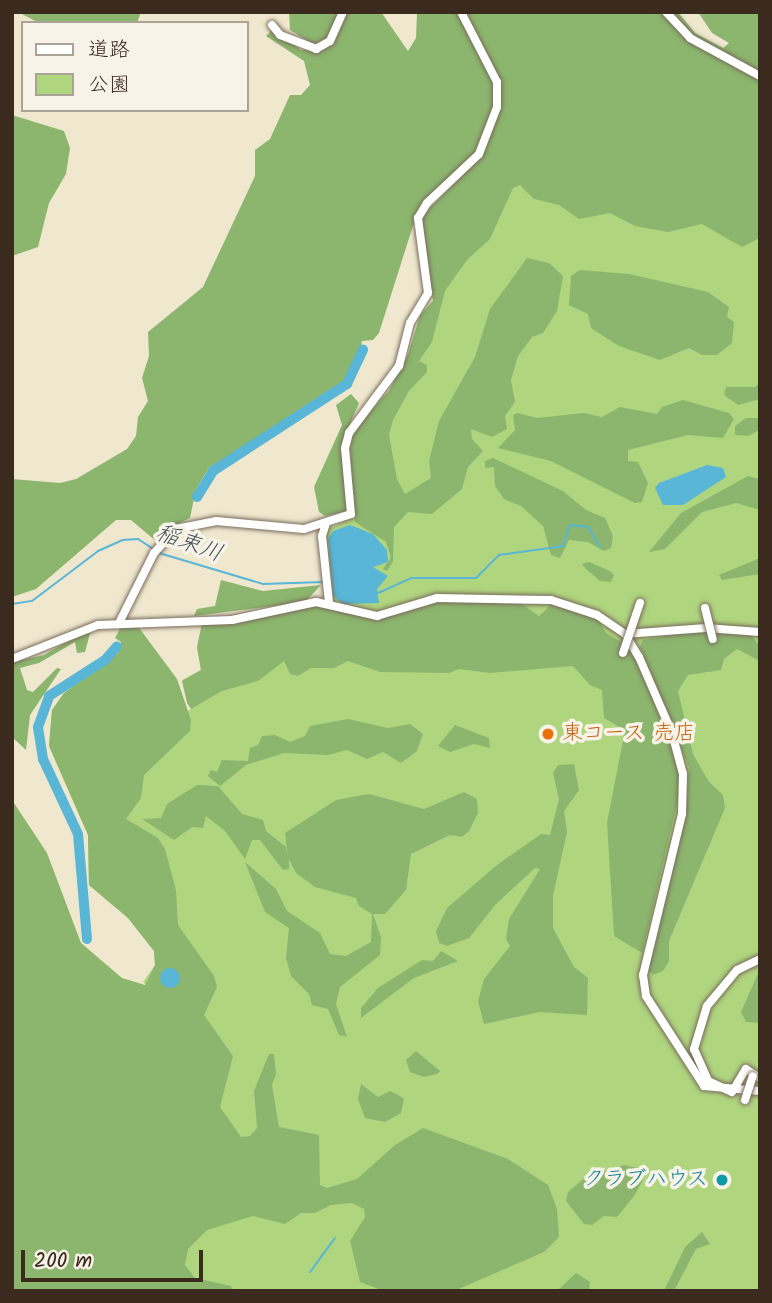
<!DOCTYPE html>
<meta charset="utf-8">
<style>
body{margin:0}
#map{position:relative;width:772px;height:1303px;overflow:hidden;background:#efe8ce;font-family:Kalam,"Klee One",sans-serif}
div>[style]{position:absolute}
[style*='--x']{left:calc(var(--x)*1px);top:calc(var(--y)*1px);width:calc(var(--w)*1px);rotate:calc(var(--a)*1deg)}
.green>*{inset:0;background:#b0d57f}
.forest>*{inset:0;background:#8cb66e}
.water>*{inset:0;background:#59b6d7}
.round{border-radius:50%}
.stream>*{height:2px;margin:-1px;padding:0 1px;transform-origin:1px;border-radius:1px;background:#59b6d7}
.river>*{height:10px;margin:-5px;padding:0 5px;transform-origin:5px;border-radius:5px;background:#59b6d7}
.roads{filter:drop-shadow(0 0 2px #7a6c5c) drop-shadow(0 0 2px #7a6c5c)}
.minor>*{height:8px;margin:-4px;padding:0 4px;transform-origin:4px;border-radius:4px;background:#fff}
.bridges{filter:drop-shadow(0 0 2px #7a6c5c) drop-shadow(0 0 2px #7a6c5c)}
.minor-bridge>*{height:8px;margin:-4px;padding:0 4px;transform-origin:4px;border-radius:4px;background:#fff}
.dots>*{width:19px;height:19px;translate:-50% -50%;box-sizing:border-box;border:4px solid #f7f3e8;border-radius:50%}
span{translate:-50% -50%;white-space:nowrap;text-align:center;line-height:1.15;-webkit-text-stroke:7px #f7f3e8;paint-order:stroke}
.food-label{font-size:21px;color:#c56008}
.left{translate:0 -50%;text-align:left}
.culture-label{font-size:21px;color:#0d838f}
.right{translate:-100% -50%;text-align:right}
.water-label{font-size:23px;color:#445456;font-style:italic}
.frame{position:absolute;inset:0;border:14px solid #3b2a1e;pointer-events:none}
.legend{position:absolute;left:21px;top:21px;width:228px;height:91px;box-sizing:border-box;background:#f7f3e8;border:2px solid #aca397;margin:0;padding:9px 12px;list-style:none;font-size:21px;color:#3b2a1e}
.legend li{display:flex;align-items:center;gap:14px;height:35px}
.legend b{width:35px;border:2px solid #aca397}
.scale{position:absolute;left:21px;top:1250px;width:182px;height:32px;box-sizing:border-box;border:4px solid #3b2a1e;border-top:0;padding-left:9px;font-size:21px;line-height:24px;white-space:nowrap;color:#3b2a1e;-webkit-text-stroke:5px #f7f3e8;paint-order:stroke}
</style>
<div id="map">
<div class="green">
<div style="clip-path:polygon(474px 164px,760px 215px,760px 1291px,158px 1291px,156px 995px,143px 982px,155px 965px,154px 951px,128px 918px,89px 885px,88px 835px,49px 746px,52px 710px,64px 693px,78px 685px,171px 721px,191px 709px,182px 680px,201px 670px,197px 647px,328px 606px,325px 530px,354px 517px,350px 448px,371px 408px,389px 391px,408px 355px,420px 316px,433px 300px,421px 228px)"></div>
</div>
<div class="forest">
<div style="clip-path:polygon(18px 12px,141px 12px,137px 23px,39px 23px)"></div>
<div style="clip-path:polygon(289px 12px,339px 12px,325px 41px,313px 44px,290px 30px)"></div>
<div style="clip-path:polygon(345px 12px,381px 12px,408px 51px,416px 38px,417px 12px,458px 12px,492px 77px,496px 100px,479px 149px,417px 213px,379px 333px,373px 340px,362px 341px,355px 371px,343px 385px,209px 468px,196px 489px,190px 518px,169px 528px,157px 542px,131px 520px,116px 520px,36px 589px,12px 597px,12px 479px,60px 483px,76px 479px,127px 449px,136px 436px,138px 417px,148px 401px,142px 378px,149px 356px,148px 332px,203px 287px,255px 176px,255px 150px,270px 139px,290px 95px,301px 95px,310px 85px,304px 61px,266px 36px,272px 30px,301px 50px,320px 50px)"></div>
<div style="clip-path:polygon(463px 12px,678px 12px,695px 33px,723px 48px,729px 43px,712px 33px,698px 12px,760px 12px,760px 238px,742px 247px,702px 224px,668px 232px,635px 226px,610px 213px,579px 219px,559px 205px,534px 199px,520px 185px,513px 188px,490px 239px,467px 260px,445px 291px,432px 342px,419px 361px,427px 365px,427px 372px,409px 391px,393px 420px,389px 435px,397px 479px,405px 494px,431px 478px,429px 461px,439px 421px,475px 357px,490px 309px,527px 258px,549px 263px,563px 276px,557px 311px,543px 333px,532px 337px,518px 356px,511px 380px,515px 402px,505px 416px,507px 429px,492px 437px,471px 429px,472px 439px,483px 451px,468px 467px,462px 489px,432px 514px,408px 512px,394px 527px,393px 562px,387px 571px,383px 569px,391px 557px,386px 542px,355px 522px,350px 448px,353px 433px,389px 391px,408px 355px,420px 316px,433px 301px,422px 216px,474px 164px,501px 94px)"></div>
<div style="clip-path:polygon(12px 115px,64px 131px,70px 148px,66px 174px,49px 203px,38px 247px,12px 256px)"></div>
<div style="clip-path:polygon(580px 270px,629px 274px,708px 292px,729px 307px,727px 317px,734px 322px,732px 343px,717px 355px,702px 355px,689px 348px,660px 360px,619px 346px,591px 328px,588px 314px,569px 305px,571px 276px)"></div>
<div style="clip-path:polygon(760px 382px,760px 399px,738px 405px,724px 395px,726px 387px,755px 387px)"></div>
<div style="clip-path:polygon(351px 394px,359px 403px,346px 433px,348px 511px,325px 516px,319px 512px,314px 487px,342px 425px,336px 405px)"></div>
<div style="clip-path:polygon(683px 400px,729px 413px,734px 419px,723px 438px,688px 435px,628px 450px,628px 461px,638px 462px,648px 483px,642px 502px,635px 503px,551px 461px,498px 448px,515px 430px,513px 415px,518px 413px,537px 418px,584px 413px,602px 417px,620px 407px,657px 414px,662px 407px)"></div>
<div style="clip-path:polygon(746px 418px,760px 418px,760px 430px,748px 436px,735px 435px,735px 426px)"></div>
<div style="clip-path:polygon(493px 458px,563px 491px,586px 510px,605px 518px,613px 536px,611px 548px,604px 551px,588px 542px,569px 540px,560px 558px,551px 555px,543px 526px,521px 506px,504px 499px,495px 486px,494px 467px,485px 468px,485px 461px)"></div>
<div style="clip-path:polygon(748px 476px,760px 479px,760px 510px,736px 503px,702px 512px,665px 549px,649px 552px,681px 513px)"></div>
<div style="clip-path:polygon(760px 558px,760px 574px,722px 580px,719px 575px)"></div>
<div style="clip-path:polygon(589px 562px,610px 571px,614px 575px,611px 582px,600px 581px,586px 569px,582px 564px)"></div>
<div style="clip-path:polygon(221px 580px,263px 591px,321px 585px,305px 602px,194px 616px,197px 609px,215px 606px)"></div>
<div style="clip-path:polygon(442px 599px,516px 600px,539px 616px,554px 602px,597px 618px,606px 633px,628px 646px,640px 665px,680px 771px,680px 791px,642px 953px,614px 936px,607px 823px,625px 730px,604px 718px,602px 690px,590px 685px,573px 666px,490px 673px,459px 669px,449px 673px,380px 672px,348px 661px,334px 668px,311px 668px,298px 676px,290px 674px,284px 661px,258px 681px,222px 691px,191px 709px,187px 703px,182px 681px,201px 670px,197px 647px,202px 623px,317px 605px,371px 615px)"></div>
<div style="clip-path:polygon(122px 625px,137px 625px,177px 679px,191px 720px,190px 731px,144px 775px,141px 798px,126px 819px,158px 838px,165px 849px,176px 890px,178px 925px,214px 976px,217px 987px,204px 1015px,233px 1056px,220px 1107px,241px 1137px,250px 1136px,257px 1128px,254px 1091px,269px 1054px,274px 1054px,276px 1074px,272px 1085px,279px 1127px,319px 1135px,320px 1185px,327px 1188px,357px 1179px,395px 1145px,423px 1128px,508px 1159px,548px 1185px,557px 1209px,559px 1237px,544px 1252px,454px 1291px,384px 1291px,360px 1282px,350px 1241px,365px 1217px,364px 1209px,352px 1203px,331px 1205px,315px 1213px,301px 1213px,285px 1224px,253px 1216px,207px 1230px,188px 1249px,185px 1265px,195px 1278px,231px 1286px,233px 1291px,12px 1291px,12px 800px,47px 853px,81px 943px,122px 978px,145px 985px,155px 965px,154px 951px,128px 918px,89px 885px,88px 835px,49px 746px,52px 710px,64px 693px,118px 653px,121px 642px,115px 638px)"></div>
<div style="clip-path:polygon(86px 631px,90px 633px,85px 652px,77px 653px,75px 642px,39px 663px,20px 668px,27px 690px,33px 692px,57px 668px,61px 669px,30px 715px,26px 750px,12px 737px,12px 662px,44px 655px)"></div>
<div style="clip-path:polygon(697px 631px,749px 632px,760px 647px,760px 661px,737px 649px,724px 659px,721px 670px,688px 675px,678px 691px,693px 754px,709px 782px,723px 795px,725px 808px,669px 941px,669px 961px,663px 971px,653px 975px,646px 968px,686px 813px,689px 767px,640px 647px,643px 640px)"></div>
<div style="clip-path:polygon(348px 719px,388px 728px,410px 724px,423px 734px,417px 751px,401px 763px,383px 752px,367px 759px,347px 750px,328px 755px,284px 753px,246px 765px,220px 786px,208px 776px,211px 770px,217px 772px,222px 760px,248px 761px,250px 748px,258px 745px,262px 736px,275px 735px,290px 742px,305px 736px,310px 726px)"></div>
<div style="clip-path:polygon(455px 725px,489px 738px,490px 748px,474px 744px,450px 752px,438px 746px)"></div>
<div style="clip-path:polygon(574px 764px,579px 790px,564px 811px,567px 832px,553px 896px,553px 928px,574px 967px,588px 978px,587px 1015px,540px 1012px,484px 1024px,478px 1001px,484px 979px,510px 946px,506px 939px,509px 919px,540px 869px,535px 868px,496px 904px,469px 938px,447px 946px,439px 943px,436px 931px,447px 908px,497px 865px,541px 834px,550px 835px,559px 799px,553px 773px,558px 765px)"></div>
<div style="clip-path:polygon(197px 785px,218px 786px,242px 814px,263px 820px,266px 831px,286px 847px,288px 859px,285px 833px,336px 800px,369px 794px,424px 809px,464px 792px,477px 799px,478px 813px,469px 831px,462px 837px,450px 835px,411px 854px,406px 890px,385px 914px,373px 914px,381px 937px,380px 955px,340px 987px,336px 1004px,347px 1037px,339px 1035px,328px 1009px,312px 1005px,309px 994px,291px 976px,286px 958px,289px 928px,265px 912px,245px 862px,276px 889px,287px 911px,320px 933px,330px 954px,346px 956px,371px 942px,372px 914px,359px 906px,356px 898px,315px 887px,296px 873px,289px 859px,289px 869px,283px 870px,260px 840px,252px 840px,245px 859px,225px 831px,206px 816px,203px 828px,192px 827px,174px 840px,142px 819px,161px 818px,167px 804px)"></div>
<div style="clip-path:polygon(441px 951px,458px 961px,414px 978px,361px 1018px,361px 1008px,378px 988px,422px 960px,433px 961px)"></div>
<div style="clip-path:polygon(760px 969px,760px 1023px,746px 1022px,741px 1012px)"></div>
<div style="clip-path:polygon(416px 1051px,440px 1071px,437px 1074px,424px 1077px,410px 1072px,406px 1060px)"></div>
<div style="clip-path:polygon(361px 1084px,378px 1097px,390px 1091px,398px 1095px,404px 1099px,401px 1113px,385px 1122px,365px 1118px,358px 1099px)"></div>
<div style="clip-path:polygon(624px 1165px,638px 1168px,643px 1180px,634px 1196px,617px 1217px,604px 1216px,592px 1225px,584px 1224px,566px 1201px,568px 1192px,582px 1180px)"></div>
<div style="clip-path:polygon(702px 1232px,710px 1244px,696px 1249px,674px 1291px,664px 1291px,685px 1247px)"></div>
<div style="clip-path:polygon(576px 1273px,590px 1282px,589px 1291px,557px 1291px)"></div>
</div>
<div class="water">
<div style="clip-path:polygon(707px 465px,723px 468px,726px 477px,683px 505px,663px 505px,655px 488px,659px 483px)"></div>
<div style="clip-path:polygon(350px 525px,373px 534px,387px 550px,388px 562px,373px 567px,388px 576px,377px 589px,379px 603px,343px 604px,333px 596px,328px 539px,333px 531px)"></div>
<div class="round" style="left:160px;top:968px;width:20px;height:20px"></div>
</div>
<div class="stream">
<div style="--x:159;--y:553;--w:109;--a:16.6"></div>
<div style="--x:263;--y:584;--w:60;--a:-1.9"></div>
<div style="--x:378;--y:593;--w:37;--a:-24"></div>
<div style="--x:412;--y:578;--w:64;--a:0"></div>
<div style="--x:476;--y:578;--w:33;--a:-45"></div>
<div style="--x:499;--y:555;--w:65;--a:-8"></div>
<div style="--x:563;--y:546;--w:22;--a:-72"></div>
<div style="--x:570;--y:525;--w:18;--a:6"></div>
<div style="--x:588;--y:527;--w:23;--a:59"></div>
<div style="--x:12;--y:604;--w:20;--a:-9"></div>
<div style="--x:32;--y:601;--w:83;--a:-37.1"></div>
<div style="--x:98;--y:551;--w:27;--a:-24"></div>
<div style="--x:123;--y:540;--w:15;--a:-4"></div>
<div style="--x:138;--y:539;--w:20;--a:33"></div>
<div style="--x:310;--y:1272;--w:42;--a:-53.7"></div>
</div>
<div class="river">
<div style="--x:197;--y:497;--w:31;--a:-58"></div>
<div style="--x:213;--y:471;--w:160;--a:-33"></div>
<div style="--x:347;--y:384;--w:38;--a:-65"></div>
<div style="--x:87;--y:939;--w:105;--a:-94.9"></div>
<div style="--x:78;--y:834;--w:83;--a:-115"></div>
<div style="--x:43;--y:759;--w:32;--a:-99"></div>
<div style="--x:38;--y:727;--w:33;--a:-70"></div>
<div style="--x:49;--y:696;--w:67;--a:-32.7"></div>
<div style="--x:105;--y:660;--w:18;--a:-49"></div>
</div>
<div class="roads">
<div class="minor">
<div style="--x:666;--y:12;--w:35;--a:47"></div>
<div style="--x:690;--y:38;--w:80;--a:28.5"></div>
<div style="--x:272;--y:25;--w:13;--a:51"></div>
<div style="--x:280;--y:35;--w:39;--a:21"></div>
<div style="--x:316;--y:49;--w:16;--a:-30"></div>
<div style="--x:330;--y:41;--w:32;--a:-66"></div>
<div style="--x:326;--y:523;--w:14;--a:107"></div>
<div style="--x:322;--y:536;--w:67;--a:84"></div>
<div style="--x:120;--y:621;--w:76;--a:-63.4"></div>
<div style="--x:154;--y:553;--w:33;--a:-47"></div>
<div style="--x:176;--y:529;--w:41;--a:-11.3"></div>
<div style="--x:216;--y:521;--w:88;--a:5.2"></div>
<div style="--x:304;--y:529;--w:49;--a:-17.7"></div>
<div style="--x:351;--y:514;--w:66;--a:-95.2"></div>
<div style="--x:345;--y:448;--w:16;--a:-75"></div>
<div style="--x:349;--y:433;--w:84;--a:-53.3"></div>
<div style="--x:399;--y:366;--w:44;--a:-75.7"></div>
<div style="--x:410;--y:323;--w:35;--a:-59"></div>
<div style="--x:428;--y:293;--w:76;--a:-97.6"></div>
<div style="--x:418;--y:218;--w:17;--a:-59"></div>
<div style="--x:427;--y:203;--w:71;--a:-43.3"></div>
<div style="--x:479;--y:154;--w:50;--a:-69"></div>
<div style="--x:497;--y:107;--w:25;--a:-90"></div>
<div style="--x:497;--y:82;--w:79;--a:-117.2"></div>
<div style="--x:625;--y:634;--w:81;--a:-4.2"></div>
<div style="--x:706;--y:628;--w:54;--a:4.2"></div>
<div style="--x:12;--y:659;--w:92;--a:-21.6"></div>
<div style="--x:98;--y:625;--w:134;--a:-2.1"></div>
<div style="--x:232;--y:620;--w:86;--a:-12.1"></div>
<div style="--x:316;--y:602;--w:63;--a:12.9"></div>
<div style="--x:377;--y:616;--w:63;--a:-16.7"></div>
<div style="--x:437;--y:598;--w:114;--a:1"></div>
<div style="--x:551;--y:600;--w:48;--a:18.1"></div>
<div style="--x:597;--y:615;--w:34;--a:34"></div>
<div style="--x:625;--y:634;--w:27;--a:59"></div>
<div style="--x:639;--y:657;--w:83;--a:66.5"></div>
<div style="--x:672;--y:733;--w:42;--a:75"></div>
<div style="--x:683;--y:774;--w:40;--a:91.4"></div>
<div style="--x:682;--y:814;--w:166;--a:103.6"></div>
<div style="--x:643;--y:975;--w:21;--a:82"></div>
<div style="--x:646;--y:996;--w:107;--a:57.2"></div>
<div style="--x:704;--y:1086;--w:56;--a:5.1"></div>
<div style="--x:760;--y:959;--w:25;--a:154"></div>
<div style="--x:737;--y:970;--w:47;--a:129.8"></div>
<div style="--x:707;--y:1006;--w:45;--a:106.8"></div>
<div style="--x:694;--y:1049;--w:35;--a:66"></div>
<div style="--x:708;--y:1081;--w:26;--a:25"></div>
<div style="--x:732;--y:1092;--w:27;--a:-59"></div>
<div style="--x:746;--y:1069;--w:17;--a:33"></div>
</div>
</div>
<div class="bridges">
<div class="minor-bridge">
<div style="--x:705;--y:608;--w:32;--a:76"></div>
<div style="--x:623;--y:653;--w:53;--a:-71.2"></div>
<div style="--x:745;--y:1100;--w:25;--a:-72"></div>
</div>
</div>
<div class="dots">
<div style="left:548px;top:734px;background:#e8710a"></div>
<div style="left:722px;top:1180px;background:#0f9aa8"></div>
</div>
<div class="food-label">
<span class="left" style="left:562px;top:734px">東コース 売店</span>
</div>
<div class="culture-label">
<span class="right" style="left:708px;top:1180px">クラブハウス</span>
</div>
<div class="water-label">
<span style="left:189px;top:544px;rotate:20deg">稲束川</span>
</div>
<div class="frame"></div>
<ul class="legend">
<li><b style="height:9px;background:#fff"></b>道路</li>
<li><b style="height:19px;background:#b0d57f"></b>公園</li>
</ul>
<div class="scale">200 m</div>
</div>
